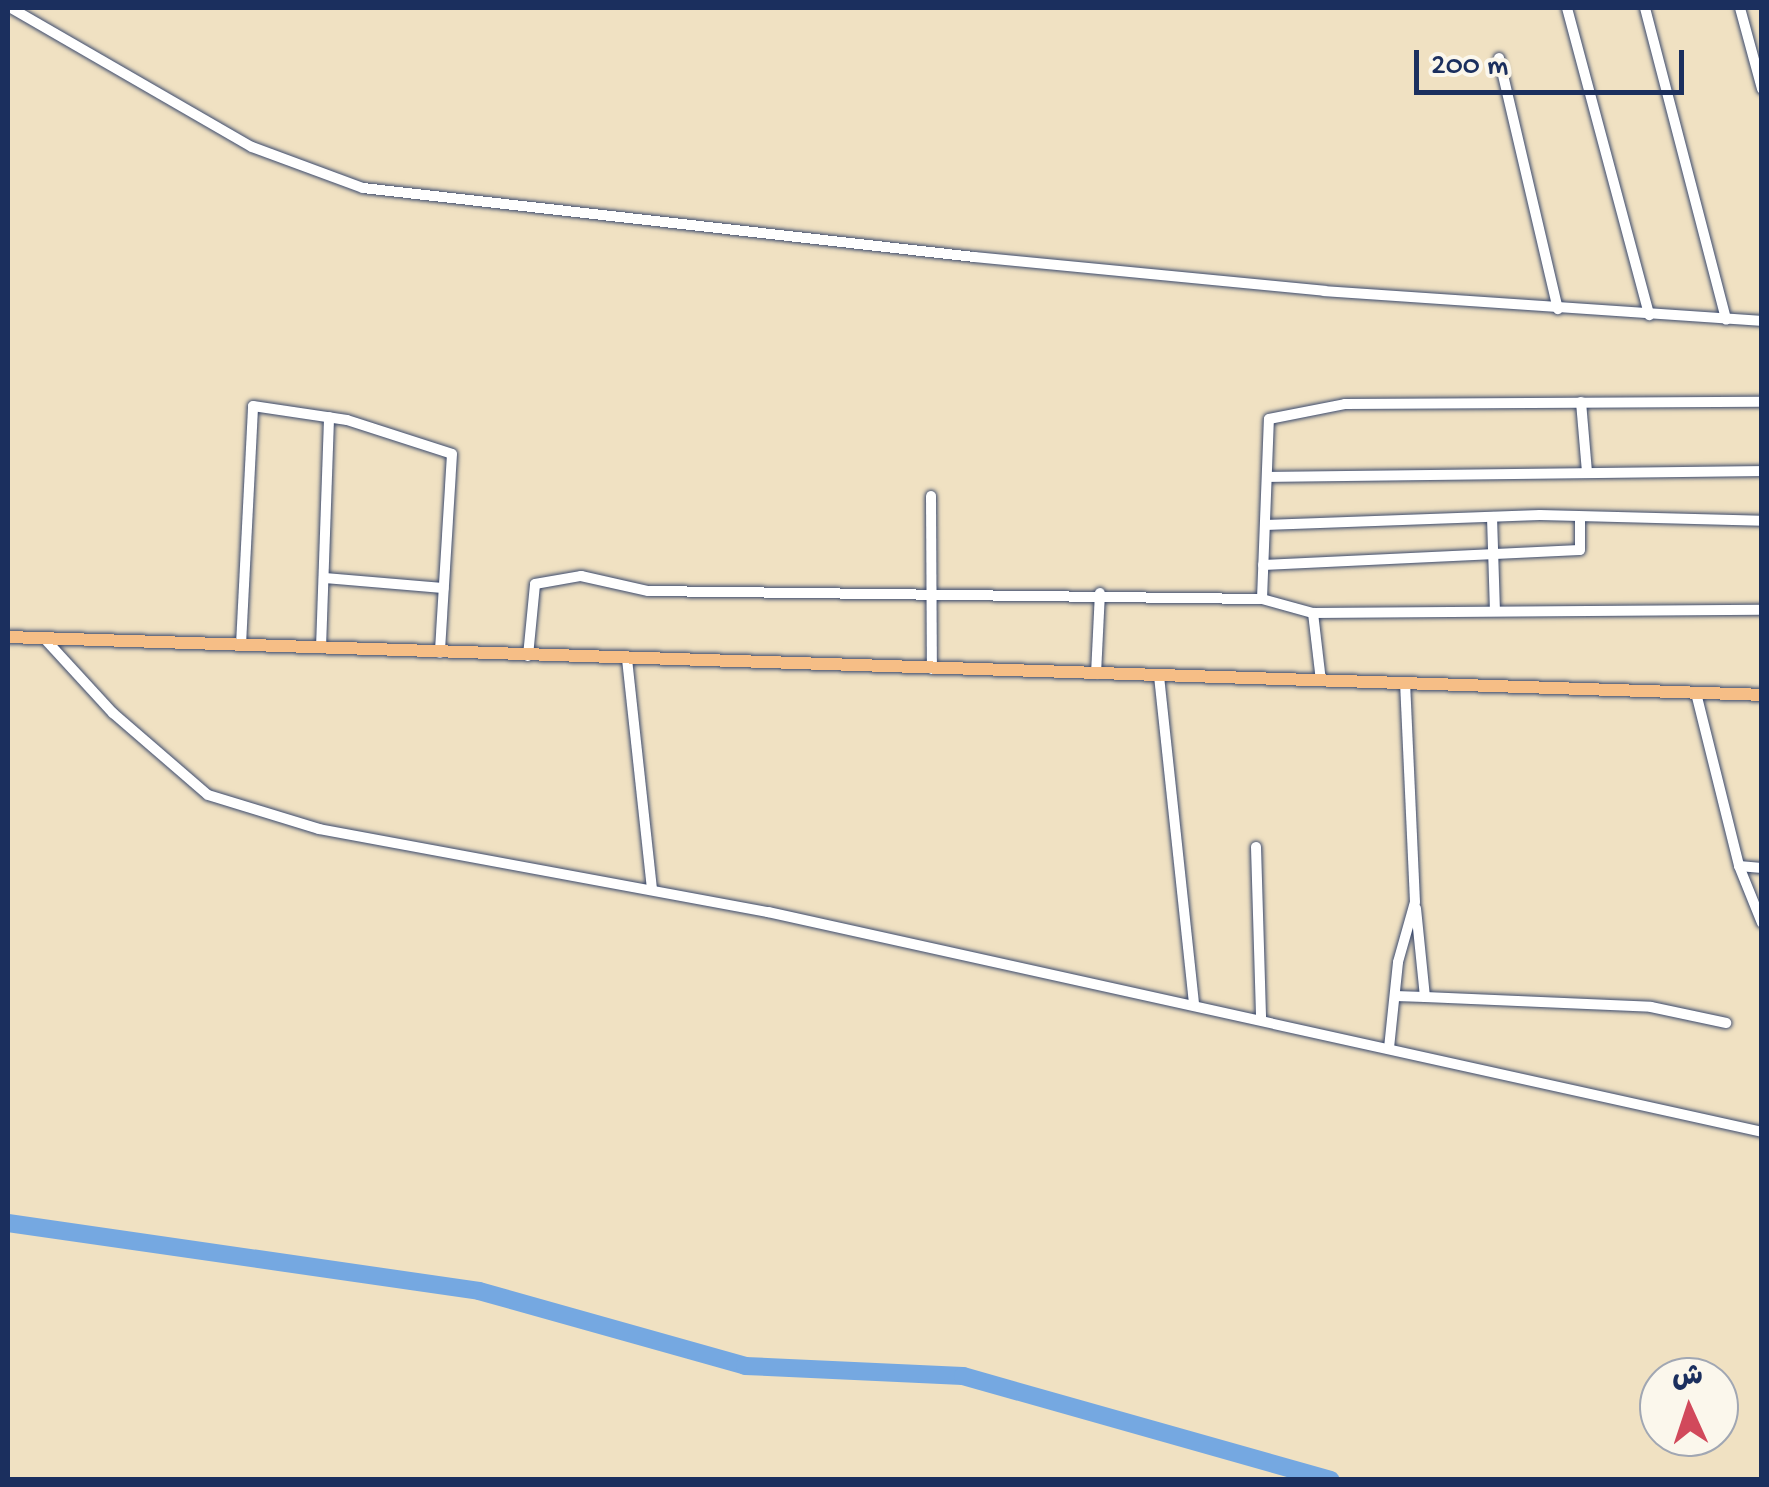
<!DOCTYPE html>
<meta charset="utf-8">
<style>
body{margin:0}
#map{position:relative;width:1769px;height:1487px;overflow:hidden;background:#f0e1c2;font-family:"Gochi Hand","Playpen Sans Arabic",sans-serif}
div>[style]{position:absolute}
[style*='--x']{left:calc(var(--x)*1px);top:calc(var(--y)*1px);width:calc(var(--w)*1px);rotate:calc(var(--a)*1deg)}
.river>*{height:18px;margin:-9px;padding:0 9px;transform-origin:9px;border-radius:9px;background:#75a8e1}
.roads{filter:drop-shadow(0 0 2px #3b4a6d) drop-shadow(0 0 2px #3b4a6d)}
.minor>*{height:10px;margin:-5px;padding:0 5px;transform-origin:5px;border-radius:5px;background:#fff}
.major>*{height:12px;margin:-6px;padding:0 6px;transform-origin:6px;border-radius:6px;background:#f6be86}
span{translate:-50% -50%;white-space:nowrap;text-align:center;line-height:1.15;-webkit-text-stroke:10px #fbf7ec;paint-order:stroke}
.frame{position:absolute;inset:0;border:10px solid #1b2f5e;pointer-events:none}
.north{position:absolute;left:1639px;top:1357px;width:100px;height:100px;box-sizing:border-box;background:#fbf7ec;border:2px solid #a1a7b3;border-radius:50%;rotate:357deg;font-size:28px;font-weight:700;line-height:40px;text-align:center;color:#1b2f5e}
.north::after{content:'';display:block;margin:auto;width:35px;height:45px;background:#d1495b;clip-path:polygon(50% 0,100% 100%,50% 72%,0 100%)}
.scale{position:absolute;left:1414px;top:50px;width:270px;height:45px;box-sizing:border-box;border:5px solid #1b2f5e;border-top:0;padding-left:12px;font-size:30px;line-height:35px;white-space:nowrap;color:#1b2f5e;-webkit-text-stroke:8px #fbf7ec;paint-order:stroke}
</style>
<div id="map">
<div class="river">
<div style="--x:8;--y:1223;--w:476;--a:8.2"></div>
<div style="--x:479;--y:1291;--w:276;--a:15.7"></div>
<div style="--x:745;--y:1366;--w:218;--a:2.6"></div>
<div style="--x:963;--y:1376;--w:382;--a:15.8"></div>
</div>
<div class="roads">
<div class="minor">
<div style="--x:11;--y:8;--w:278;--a:30"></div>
<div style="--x:252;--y:147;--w:118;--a:20.3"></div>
<div style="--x:363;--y:188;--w:615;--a:6.44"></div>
<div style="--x:974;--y:257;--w:352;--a:5.5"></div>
<div style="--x:1324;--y:291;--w:439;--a:3.9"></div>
<div style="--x:1567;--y:8;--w:318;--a:75"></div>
<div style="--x:1645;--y:8;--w:322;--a:75.4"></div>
<div style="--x:1740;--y:8;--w:84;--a:74.8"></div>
<div style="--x:1499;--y:58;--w:258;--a:76.8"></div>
<div style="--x:1581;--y:402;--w:70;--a:85.1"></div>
<div style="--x:1267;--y:477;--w:495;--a:-0.7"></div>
<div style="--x:931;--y:496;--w:173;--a:89.7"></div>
<div style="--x:1492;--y:517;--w:94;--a:88.2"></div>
<div style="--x:1265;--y:525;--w:275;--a:-2.1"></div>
<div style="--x:1540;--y:515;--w:222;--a:1.5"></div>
<div style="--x:1263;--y:565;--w:317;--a:-2.7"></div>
<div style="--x:1580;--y:550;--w:33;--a:-90"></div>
<div style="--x:324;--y:578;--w:120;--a:4.8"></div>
<div style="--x:1262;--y:599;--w:53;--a:15.4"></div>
<div style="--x:1313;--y:613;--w:449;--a:-0.4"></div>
<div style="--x:1313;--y:613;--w:68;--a:83.3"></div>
<div style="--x:44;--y:638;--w:102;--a:47.4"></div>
<div style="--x:113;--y:713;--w:125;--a:40.8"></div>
<div style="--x:208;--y:795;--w:116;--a:17"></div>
<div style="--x:319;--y:829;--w:457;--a:10.5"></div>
<div style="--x:768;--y:912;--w:1018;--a:12.48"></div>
<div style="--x:241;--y:645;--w:239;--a:-87.1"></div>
<div style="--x:253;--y:406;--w:95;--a:8.5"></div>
<div style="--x:347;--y:420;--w:110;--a:17.9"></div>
<div style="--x:452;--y:454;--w:199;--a:93.5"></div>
<div style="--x:321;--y:648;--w:231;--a:-88"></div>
<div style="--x:528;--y:656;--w:72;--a:-84.4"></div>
<div style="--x:535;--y:584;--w:47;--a:-9.9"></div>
<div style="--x:581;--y:576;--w:69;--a:12.6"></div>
<div style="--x:648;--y:591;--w:614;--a:0.75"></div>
<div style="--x:1262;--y:599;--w:180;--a:-87.8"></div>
<div style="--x:1269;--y:419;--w:77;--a:-11.2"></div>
<div style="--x:1345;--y:404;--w:417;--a:-0.3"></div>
<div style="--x:627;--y:659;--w:232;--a:83.8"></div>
<div style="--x:1096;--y:674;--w:81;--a:-87.2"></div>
<div style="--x:1159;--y:676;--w:331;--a:83.9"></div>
<div style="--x:1696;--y:693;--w:178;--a:76"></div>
<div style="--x:1739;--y:866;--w:61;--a:68"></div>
<div style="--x:1256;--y:847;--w:173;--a:88.3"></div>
<div style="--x:1739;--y:866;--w:23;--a:5"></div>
<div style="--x:1395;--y:996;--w:30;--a:2"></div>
<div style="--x:1425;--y:997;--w:89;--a:-95.8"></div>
<div style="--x:1425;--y:997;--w:226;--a:2.5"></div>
<div style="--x:1651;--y:1007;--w:77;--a:12"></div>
<div style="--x:1389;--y:1048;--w:86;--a:-84"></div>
<div style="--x:1398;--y:962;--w:62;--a:-74.2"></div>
<div style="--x:1415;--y:902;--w:219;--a:-92.6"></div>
</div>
<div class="major">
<div style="--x:8;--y:637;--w:1755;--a:1.89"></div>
</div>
</div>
<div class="frame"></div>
<div class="north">ش</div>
<div class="scale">200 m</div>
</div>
